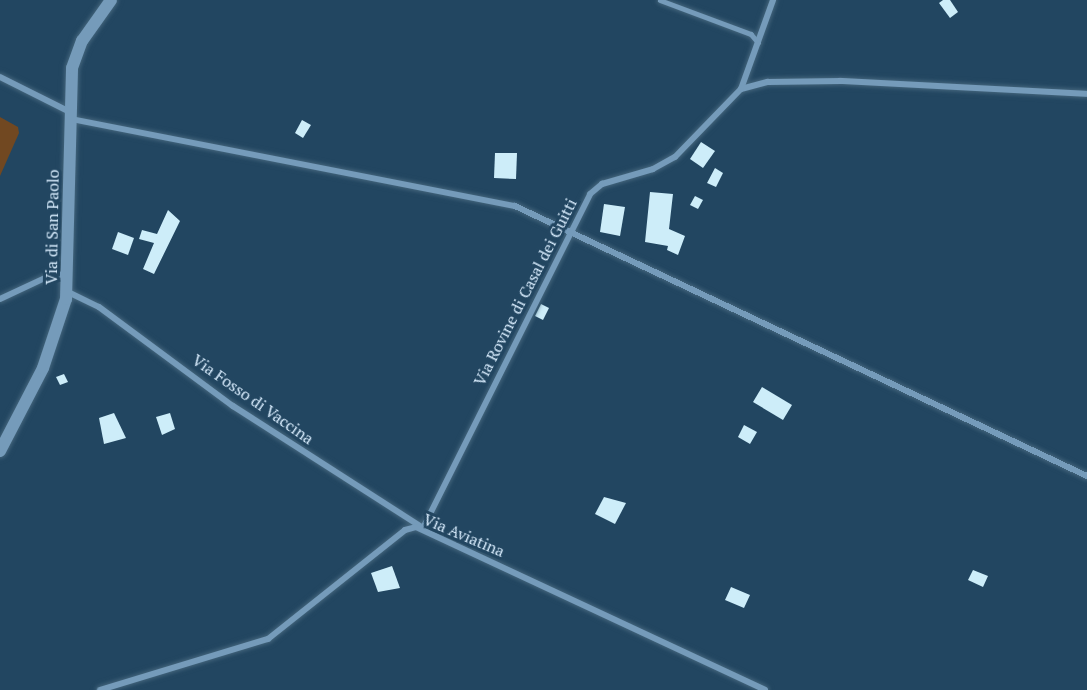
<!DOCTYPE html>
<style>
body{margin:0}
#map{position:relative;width:1087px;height:690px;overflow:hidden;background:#224661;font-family:"PT Serif",serif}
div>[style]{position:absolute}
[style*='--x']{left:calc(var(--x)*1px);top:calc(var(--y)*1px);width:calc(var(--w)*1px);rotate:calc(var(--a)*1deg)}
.green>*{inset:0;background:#714821}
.building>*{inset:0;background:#cdedf9}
.roads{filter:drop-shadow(0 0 2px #44657c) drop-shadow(0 0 2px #44657c)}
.lane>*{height:4.5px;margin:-2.25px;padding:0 2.25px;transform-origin:2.25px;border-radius:2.25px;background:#759bba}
.street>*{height:6px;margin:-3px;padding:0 3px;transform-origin:3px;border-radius:3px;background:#759bba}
.secondary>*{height:12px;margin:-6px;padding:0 6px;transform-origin:6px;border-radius:6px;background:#759bba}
span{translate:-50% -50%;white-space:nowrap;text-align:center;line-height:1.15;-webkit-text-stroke:6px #224661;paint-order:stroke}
.street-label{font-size:16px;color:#d7ebfc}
</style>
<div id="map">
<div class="green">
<div style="clip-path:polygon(0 117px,18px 127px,19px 133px,0 176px)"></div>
</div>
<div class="building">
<div style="clip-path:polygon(943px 0,950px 0,958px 12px,950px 18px,939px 3px)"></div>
<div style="clip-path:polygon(302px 120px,311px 125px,303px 138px,295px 133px)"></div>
<div style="clip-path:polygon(701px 142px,715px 151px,703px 168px,690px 159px)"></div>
<div style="clip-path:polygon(495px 153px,517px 153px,516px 179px,494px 178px)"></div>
<div style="clip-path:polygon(715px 168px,723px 173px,716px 187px,707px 183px)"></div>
<div style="clip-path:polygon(650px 192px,673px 194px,669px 229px,685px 236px,678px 255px,667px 250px,668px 246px,645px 242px)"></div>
<div style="clip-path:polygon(695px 196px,703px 200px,698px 209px,690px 205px)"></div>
<div style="clip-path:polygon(604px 204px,625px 207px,620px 236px,600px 232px)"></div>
<div style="clip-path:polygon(168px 210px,180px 221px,154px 274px,143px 269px,154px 243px,139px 239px,142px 230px,157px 234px)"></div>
<div style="clip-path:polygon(118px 232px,134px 238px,128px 255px,112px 249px)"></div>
<div style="clip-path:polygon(541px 304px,549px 308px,543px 320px,535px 316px)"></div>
<div style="clip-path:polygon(64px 374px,68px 382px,60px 385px,56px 377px)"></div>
<div style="clip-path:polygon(762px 387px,792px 405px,783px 420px,753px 402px)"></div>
<div style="clip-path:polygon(114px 413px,126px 438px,104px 444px,99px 418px)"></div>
<div style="clip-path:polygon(170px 413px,175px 429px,162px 435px,156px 417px)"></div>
<div style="clip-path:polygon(744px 425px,757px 432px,750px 444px,738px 437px)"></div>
<div style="clip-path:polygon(604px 497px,626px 503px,615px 524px,595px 514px)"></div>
<div style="clip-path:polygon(392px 566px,400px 588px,378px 592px,371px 573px)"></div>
<div style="clip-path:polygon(973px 570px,988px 576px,983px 587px,968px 580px)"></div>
<div style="clip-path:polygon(731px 587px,750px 595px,744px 608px,725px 600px)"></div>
</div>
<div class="roads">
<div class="lane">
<div style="--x:660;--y:0;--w:97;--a:20.5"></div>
<div style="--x:751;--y:34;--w:11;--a:49"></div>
</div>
<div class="street">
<div style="--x:0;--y:77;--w:78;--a:26.6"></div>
<div style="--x:741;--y:89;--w:95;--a:-70.2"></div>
<div style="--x:71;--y:119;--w:452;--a:11.1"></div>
<div style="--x:515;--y:206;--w:633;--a:25.27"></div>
<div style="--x:68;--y:292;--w:34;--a:26"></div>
<div style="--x:99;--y:307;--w:167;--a:36.5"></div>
<div style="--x:233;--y:406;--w:222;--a:32.7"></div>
<div style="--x:0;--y:299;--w:54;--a:-25.1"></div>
<div style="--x:49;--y:276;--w:17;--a:-7"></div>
<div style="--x:423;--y:528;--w:373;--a:-63.4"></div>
<div style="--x:590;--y:194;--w:16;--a:-40"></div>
<div style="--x:602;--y:184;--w:53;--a:-16.4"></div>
<div style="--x:653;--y:169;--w:25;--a:-29"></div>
<div style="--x:675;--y:157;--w:95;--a:-45.9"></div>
<div style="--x:741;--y:89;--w:28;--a:-15"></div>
<div style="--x:768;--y:82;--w:73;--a:-0.8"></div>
<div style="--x:841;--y:81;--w:246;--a:3"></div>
<div style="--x:100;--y:690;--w:176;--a:-16.9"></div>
<div style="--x:268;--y:639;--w:175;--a:-38.5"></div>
<div style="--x:405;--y:530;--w:11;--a:-15"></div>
<div style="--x:416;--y:527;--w:385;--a:25"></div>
</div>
<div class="secondary">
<div style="--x:0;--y:451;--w:93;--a:-62.6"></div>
<div style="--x:43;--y:368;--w:73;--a:-71.6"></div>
<div style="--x:66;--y:299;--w:231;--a:-88.5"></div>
<div style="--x:72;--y:68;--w:29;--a:-70"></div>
<div style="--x:82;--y:41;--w:50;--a:-54.7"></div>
</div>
</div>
<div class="street-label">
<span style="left:52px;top:227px;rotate:-89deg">Via di San Paolo</span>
<span style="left:525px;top:292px;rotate:-63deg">Via Rovine di Casal dei Guitti</span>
<span style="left:253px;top:399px;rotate:35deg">Via Fosso di Vaccina</span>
<span style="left:464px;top:535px;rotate:23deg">Via Aviatina</span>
</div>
</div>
